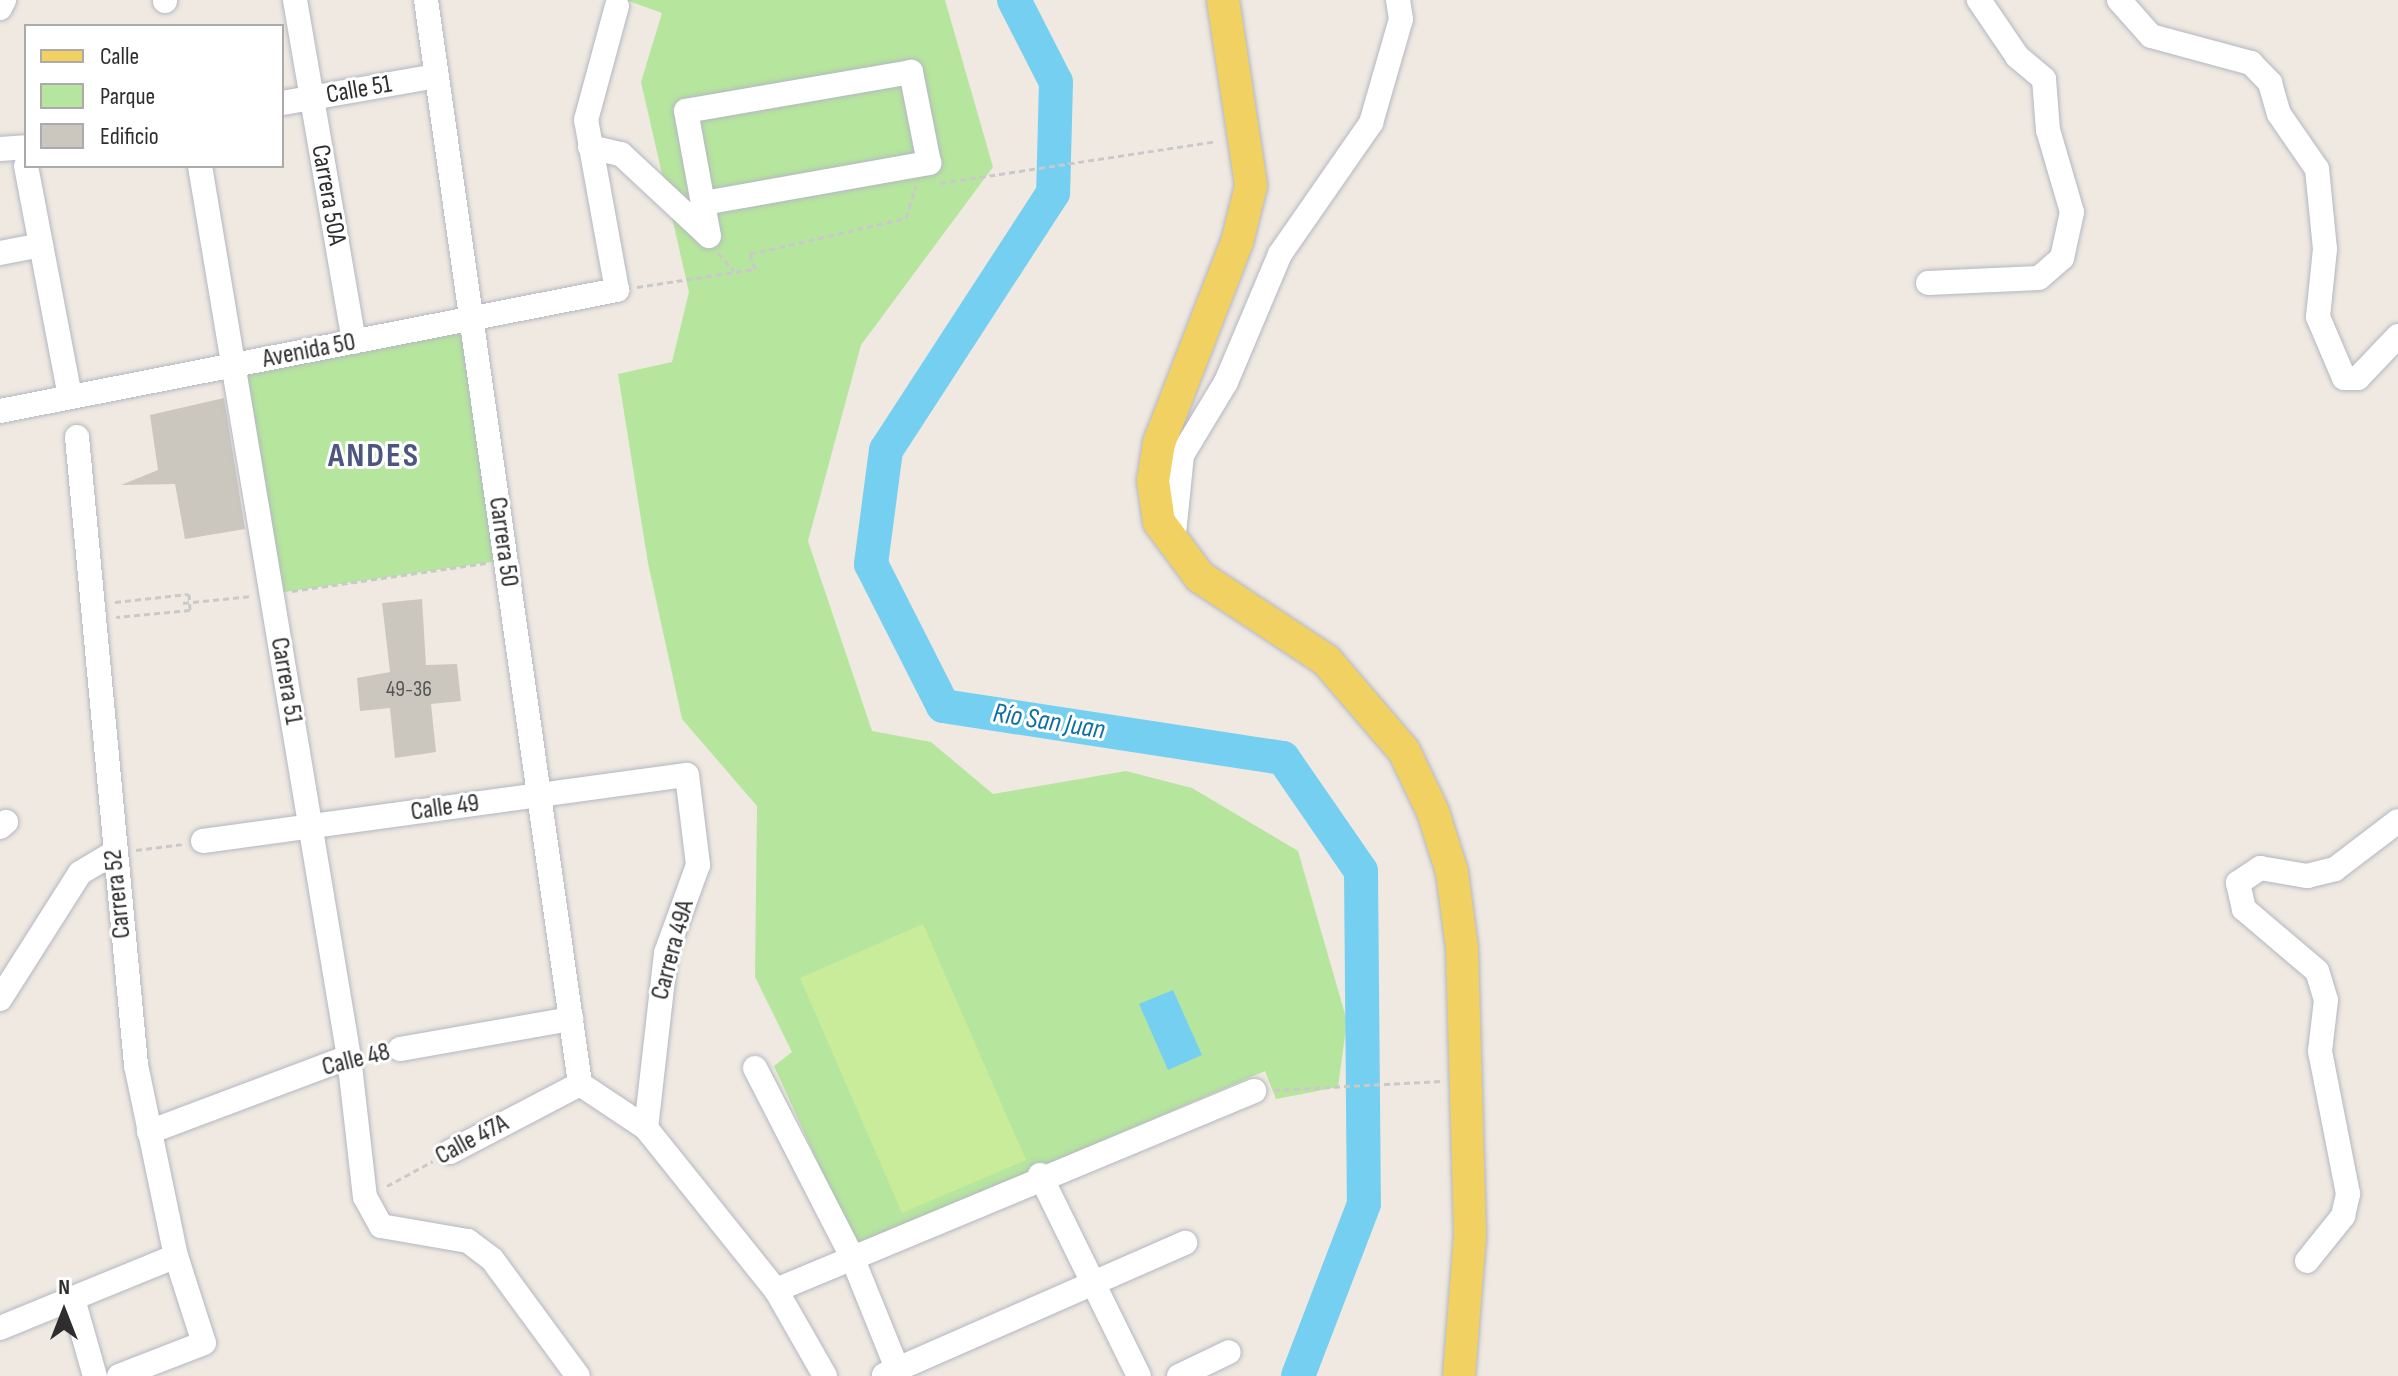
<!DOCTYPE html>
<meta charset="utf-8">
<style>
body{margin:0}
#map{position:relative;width:2398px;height:1376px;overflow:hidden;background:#efe9e1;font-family:"Sofia Sans Condensed",sans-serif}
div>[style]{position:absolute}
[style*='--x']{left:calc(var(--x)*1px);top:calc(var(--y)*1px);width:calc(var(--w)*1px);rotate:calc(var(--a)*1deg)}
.green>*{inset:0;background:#b6e59e}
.pitch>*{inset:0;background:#c9ec9a}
.water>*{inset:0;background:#75cff0}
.river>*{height:34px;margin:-17px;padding:0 17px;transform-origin:17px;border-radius:17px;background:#75cff0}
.building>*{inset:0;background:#cbc7bf}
.path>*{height:3px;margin-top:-1.5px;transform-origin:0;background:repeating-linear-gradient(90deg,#c9c9c9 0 6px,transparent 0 10px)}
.roads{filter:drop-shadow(0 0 2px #b4b7c1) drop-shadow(0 0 2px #b4b7c1)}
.minor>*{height:24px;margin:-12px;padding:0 12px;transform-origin:12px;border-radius:12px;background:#fff}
.major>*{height:32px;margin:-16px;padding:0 16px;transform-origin:16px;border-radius:16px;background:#f2d163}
span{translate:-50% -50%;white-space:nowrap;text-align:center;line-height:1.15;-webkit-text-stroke:6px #fff;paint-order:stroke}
.number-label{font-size:22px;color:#555452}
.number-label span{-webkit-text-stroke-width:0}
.street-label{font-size:26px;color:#2e2e2e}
.water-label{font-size:28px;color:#0d6fa3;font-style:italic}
.district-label{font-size:34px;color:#4d5680;font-weight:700;letter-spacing:2px}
.legend{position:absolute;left:24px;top:24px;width:260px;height:144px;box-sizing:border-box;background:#fff;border:2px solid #ababab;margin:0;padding:10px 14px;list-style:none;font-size:24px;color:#2e2e2e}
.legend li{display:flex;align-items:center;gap:16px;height:40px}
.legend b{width:40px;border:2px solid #ababab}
.north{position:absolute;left:24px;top:1272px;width:80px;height:80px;-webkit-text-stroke:6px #fff;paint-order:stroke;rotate:0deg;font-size:22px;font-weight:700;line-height:32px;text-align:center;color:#2e2e2e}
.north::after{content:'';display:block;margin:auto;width:28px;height:36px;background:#2e2e2e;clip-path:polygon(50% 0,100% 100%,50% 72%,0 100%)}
</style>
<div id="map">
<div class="green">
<div style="clip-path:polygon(626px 0,945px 0,993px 167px,861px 345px,808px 541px,872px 731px,931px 742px,993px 794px,1126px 771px,1192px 788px,1298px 851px,1347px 1021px,1338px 1087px,1276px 1099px,1265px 1071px,856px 1246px,774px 1066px,792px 1052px,755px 977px,757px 806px,682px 719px,648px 563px,618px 374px,672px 362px,689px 292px,641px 82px,662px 13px)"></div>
<div style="clip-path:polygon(471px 319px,505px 560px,271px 594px,233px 365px)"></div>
</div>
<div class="pitch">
<div style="clip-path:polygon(923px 924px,1026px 1160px,902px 1213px,800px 978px)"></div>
</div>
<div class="water">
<div style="clip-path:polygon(1173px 990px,1202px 1055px,1168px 1070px,1139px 1004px)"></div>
</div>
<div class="river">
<div style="--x:1014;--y:0;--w:92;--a:62.9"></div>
<div style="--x:1056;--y:82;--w:111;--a:91.5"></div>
<div style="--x:1053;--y:193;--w:306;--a:123"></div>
<div style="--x:886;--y:450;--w:115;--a:97.5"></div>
<div style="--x:871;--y:564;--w:159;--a:63.1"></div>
<div style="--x:943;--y:706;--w:344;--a:8.7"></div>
<div style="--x:1283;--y:758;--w:137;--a:55.4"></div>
<div style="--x:1361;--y:871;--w:333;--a:89.5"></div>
<div style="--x:1364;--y:1204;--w:184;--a:111"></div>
</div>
<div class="building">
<div style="clip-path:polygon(224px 398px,245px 529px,185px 539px,175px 484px,121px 485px,158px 470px,150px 415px)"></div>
<div style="clip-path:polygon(422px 599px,426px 665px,457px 664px,461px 701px,431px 704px,436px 752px,395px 758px,390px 708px,360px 711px,357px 678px,390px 672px,382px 603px)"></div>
</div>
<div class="path">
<div style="--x:940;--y:183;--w:280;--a:-8.6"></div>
<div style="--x:718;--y:253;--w:24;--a:48"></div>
<div style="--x:637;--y:287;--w:119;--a:-8.7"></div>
<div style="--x:755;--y:269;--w:16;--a:-108"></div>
<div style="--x:750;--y:254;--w:160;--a:-13"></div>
<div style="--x:906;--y:218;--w:34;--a:-73"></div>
<div style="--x:292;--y:591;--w:196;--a:-8.2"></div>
<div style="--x:115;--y:602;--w:74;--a:-6.2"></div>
<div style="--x:189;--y:594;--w:16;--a:86"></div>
<div style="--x:190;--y:610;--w:74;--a:174.6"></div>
<div style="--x:183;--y:603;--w:69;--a:-5.8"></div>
<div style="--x:136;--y:850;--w:48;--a:-7.1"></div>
<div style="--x:1274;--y:1090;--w:168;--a:-3.1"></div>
<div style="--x:387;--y:1186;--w:52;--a:-28.5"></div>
</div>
<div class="roads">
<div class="minor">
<div style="--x:165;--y:0;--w:1;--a:90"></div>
<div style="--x:295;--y:0;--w:347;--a:80.2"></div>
<div style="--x:426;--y:0;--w:1095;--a:81.91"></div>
<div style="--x:2119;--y:0;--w:48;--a:48.4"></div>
<div style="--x:2151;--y:36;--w:104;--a:15.1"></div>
<div style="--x:2251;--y:63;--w:28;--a:46"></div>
<div style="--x:2270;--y:83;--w:32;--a:74"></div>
<div style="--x:2279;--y:114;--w:67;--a:55.4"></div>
<div style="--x:2317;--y:169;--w:80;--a:84.3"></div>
<div style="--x:2325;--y:249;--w:68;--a:95.9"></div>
<div style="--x:2318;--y:317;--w:66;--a:66.9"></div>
<div style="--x:2344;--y:378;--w:14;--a:0"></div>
<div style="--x:2358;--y:378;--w:58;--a:-46.4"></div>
<div style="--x:0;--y:8;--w:9;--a:-63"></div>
<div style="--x:282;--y:103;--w:157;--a:-9.9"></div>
<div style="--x:590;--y:147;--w:32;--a:13"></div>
<div style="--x:621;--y:154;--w:120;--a:43"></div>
<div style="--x:0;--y:149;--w:26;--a:-4"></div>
<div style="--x:26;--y:166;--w:235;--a:79.2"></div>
<div style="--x:200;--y:166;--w:903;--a:80.51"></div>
<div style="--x:349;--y:1057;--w:141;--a:83.5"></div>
<div style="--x:365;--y:1197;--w:33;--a:61"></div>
<div style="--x:381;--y:1226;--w:88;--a:9.8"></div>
<div style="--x:468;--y:1241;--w:30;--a:37"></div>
<div style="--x:492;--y:1259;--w:145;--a:53.7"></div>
<div style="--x:704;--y:203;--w:229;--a:-10.1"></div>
<div style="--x:929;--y:163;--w:93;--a:-101.2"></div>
<div style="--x:911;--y:72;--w:228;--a:170.2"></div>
<div style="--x:686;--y:111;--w:127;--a:79.6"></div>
<div style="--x:0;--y:253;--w:42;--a:-11"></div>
<div style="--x:1928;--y:283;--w:111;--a:-2.6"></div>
<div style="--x:2039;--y:278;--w:30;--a:-41"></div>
<div style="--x:2062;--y:258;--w:47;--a:-77.7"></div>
<div style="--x:2072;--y:212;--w:85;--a:-106.3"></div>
<div style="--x:2048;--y:130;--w:51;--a:-94.5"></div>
<div style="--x:2044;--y:79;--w:35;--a:-140"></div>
<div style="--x:2017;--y:56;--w:68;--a:-124.2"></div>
<div style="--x:0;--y:411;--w:629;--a:-11.1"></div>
<div style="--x:617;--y:290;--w:173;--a:-100.3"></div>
<div style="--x:586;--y:120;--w:118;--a:-74.8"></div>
<div style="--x:77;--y:437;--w:631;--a:84.63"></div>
<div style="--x:136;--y:1065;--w:195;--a:78.2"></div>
<div style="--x:176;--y:1256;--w:91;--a:72.2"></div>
<div style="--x:204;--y:1343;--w:91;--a:158.8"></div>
<div style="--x:1173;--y:543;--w:88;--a:-84.2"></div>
<div style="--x:1182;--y:455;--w:85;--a:-58.9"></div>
<div style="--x:1226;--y:382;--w:139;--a:-67.1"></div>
<div style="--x:1280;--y:254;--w:160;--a:-55.2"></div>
<div style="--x:1371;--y:123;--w:108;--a:-73.9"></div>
<div style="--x:1401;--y:19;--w:19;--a:-99"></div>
<div style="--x:0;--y:827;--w:8;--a:-40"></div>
<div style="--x:203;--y:841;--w:488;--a:-7.8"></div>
<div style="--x:687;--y:775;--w:91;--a:83"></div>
<div style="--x:698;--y:865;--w:94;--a:110"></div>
<div style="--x:666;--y:953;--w:176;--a:96.5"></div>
<div style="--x:0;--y:999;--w:149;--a:-57.6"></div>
<div style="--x:80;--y:873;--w:39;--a:-31"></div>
<div style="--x:400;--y:1049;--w:174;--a:-10"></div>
<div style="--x:755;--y:1068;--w:212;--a:62.8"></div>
<div style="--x:852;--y:1257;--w:128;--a:68"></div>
<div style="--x:580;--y:1084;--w:79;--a:33.7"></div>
<div style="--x:646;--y:1128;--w:208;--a:51.3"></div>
<div style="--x:776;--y:1290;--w:99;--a:60.3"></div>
<div style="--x:149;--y:1132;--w:214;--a:-20.6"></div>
<div style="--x:450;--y:1152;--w:147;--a:-27.6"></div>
<div style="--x:1040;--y:1175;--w:224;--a:63.8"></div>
<div style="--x:2307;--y:1261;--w:58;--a:-51.3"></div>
<div style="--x:2343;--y:1216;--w:23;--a:-77"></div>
<div style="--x:2348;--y:1194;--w:146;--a:-101.1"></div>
<div style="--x:2320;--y:1051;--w:51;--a:-83.3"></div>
<div style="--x:2326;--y:1000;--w:30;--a:-107"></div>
<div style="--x:2317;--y:971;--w:96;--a:-139.7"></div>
<div style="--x:2244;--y:909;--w:27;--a:-103"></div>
<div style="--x:2238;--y:883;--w:27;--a:-34"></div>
<div style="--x:2260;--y:868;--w:48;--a:9.7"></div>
<div style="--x:2307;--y:876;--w:29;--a:-14"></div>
<div style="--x:2335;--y:869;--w:79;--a:-37.3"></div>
<div style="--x:776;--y:1290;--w:518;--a:-22.6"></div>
<div style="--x:73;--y:1299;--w:80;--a:74.1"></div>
<div style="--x:0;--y:1328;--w:190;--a:-22.2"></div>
<div style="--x:884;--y:1375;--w:329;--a:-23.7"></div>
<div style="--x:1179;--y:1376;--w:55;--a:-25.6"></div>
</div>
<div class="major">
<div style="--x:1223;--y:0;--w:188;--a:81.4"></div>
<div style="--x:1251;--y:186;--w:58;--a:104"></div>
<div style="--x:1237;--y:242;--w:216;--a:111.2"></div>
<div style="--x:1159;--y:443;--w:38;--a:99"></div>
<div style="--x:1153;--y:481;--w:41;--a:81.7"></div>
<div style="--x:1159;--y:522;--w:69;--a:53.3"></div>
<div style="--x:1200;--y:577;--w:151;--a:33.4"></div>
<div style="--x:1326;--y:660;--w:120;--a:49.4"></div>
<div style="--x:1404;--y:751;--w:68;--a:64.6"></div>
<div style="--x:1433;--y:812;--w:63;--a:72.4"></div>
<div style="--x:1452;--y:872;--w:77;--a:82.5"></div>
<div style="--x:1462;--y:948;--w:288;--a:88.4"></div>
<div style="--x:1470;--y:1236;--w:140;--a:94.5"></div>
</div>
</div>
<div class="number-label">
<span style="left:409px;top:690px">49-36</span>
</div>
<div class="street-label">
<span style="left:359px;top:90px;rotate:-10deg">Calle 51</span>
<span style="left:328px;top:195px;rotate:80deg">Carrera 50A</span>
<span style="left:309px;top:351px;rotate:-11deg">Avenida 50</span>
<span style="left:503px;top:542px;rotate:82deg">Carrera 50</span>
<span style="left:286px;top:681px;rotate:80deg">Carrera 51</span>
<span style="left:445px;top:808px;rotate:-8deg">Calle 49</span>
<span style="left:118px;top:894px;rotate:-96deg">Carrera 52</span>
<span style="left:673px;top:950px;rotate:-75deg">Carrera 49A</span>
<span style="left:356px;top:1060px;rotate:-14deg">Calle 48</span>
<span style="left:472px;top:1140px;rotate:-28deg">Calle 47A</span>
</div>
<div class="water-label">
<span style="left:1049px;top:722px;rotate:9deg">Río San Juan</span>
</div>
<div class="district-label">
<span style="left:374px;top:456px">ANDES</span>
</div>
<ul class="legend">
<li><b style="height:10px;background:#f2d163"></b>Calle</li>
<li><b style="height:22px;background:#b6e59e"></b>Parque</li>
<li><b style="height:22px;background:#cbc7bf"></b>Edificio</li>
</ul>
<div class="north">N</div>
</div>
